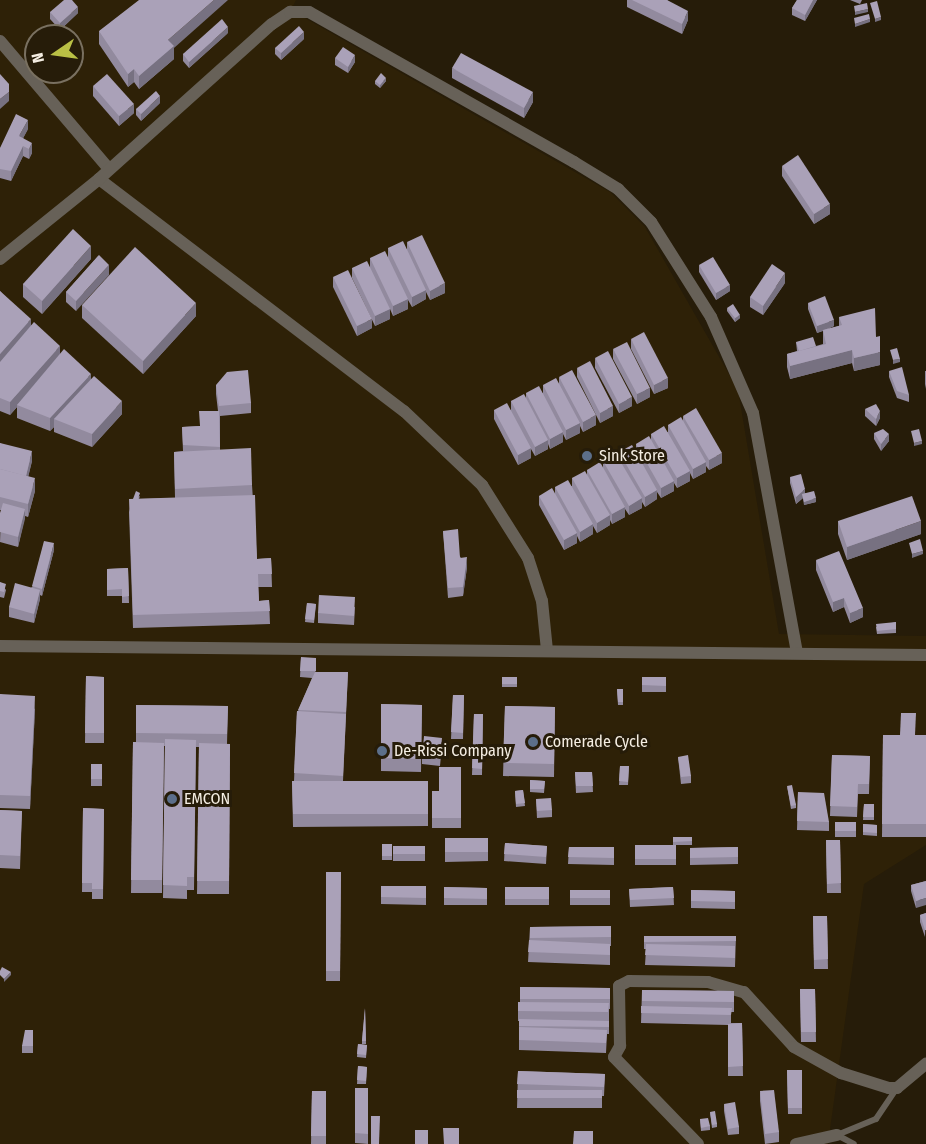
<!DOCTYPE html>
<style>
body{margin:0}
#map{position:relative;width:926px;height:1144px;overflow:hidden;background:#261c09;font-family:"Fira Sans Condensed",sans-serif}
div>[style]{position:absolute}
[style*='--x']{left:calc(var(--x)*1px);top:calc(var(--y)*1px);width:calc(var(--w)*1px);rotate:calc(var(--a)*1deg)}
.built>*{inset:0;background:#2e2107}
.lane>*{height:6px;margin:-3px;padding:0 3px;transform-origin:3px;border-radius:3px;background:#676158}
.street>*{height:12px;margin:-6px;padding:0 6px;transform-origin:6px;border-radius:6px;background:#676158}
.wall>*{inset:0;background:#928a9e}
.shaded-wall>*{inset:0;background:#777181}
.building>*{inset:0;background:#aaa1b8}
.dots>*{width:16px;height:16px;translate:-50% -50%;box-sizing:border-box;border:3px solid #261c09;border-radius:50%}
span{translate:-50% -50%;white-space:nowrap;text-align:center;line-height:1.15;-webkit-text-stroke:6px #261c09;paint-order:stroke}
.poi-label{font-size:16px;color:#f5eee3}
.left{translate:0 -50%;text-align:left}
.north{position:absolute;left:24px;top:24px;width:60px;height:60px;box-sizing:border-box;background:#261c09;border:2px solid #797060;border-radius:50%;rotate:257deg;font-size:16px;font-weight:700;line-height:24px;text-align:center;color:#f5eee3}
.north::after{content:'';display:block;margin:auto;width:21px;height:27px;background:#bac045;clip-path:polygon(50% 0,100% 100%,50% 72%,0 100%)}
</style>
<div id="map">
<div class="built">
<div style="clip-path:polygon(evenodd,0 0,296px 0,291px 10px,610px 192px,645px 227px,738px 390px,779px 634px,926px 636px,926px 845px,864px 884px,828px 1144px,0 1144px,0 0,36px 36px,72px 36px,72px 72px,36px 72px,36px 36px)"></div>
</div>
<div class="lane">
<div style="--x:837;--y:1135;--w:42;--a:-22.3"></div>
<div style="--x:876;--y:1119;--w:36;--a:-56"></div>
<div style="--x:837;--y:1135;--w:19;--a:28"></div>
</div>
<div class="street">
<div style="--x:0;--y:41;--w:168;--a:49.6"></div>
<div style="--x:99;--y:179;--w:383;--a:37.3"></div>
<div style="--x:404;--y:411;--w:108;--a:43.5"></div>
<div style="--x:482;--y:485;--w:86;--a:57.8"></div>
<div style="--x:528;--y:558;--w:45;--a:72"></div>
<div style="--x:542;--y:601;--w:49;--a:84.2"></div>
<div style="--x:0;--y:259;--w:127;--a:-38.9"></div>
<div style="--x:99;--y:179;--w:232;--a:-41.9"></div>
<div style="--x:272;--y:24;--w:22;--a:-34"></div>
<div style="--x:290;--y:12;--w:19;--a:0"></div>
<div style="--x:309;--y:12;--w:305;--a:29.5"></div>
<div style="--x:574;--y:162;--w:52;--a:31.5"></div>
<div style="--x:618;--y:189;--w:47;--a:45"></div>
<div style="--x:651;--y:222;--w:112;--a:57.7"></div>
<div style="--x:711;--y:317;--w:105;--a:66.4"></div>
<div style="--x:753;--y:413;--w:244;--a:79.6"></div>
<div style="--x:0;--y:646;--w:926;--a:0.56"></div>
<div style="--x:698;--y:1144;--w:121;--a:-134"></div>
<div style="--x:614;--y:1057;--w:13;--a:-61"></div>
<div style="--x:620;--y:1046;--w:60;--a:-91"></div>
<div style="--x:619;--y:986;--w:11;--a:-27"></div>
<div style="--x:629;--y:981;--w:79;--a:0.7"></div>
<div style="--x:708;--y:982;--w:37;--a:16"></div>
<div style="--x:744;--y:992;--w:74;--a:47.7"></div>
<div style="--x:794;--y:1047;--w:54;--a:29"></div>
<div style="--x:841;--y:1073;--w:50;--a:17.4"></div>
<div style="--x:889;--y:1088;--w:8;--a:0"></div>
<div style="--x:897;--y:1088;--w:38;--a:-40"></div>
<div style="--x:796;--y:1144;--w:42;--a:-12.4"></div>
</div>
<div class="wall">
<div style="clip-path:polygon(627px 0,667px 0,688px 20px,682px 34px,627px 7px)"></div>
<div style="clip-path:polygon(797px 0,817px 0,805px 21px,792px 15px,792px 8px)"></div>
<div style="clip-path:polygon(850px 0,862px 0,860px 4px)"></div>
<div style="clip-path:polygon(50px 12px,78px 13px,60px 30px,50px 19px)"></div>
<div style="clip-path:polygon(99px 31px,174px 48px,174px 59px,139px 89px,134px 82px,128px 87px,99px 44px)"></div>
<div style="clip-path:polygon(228px 33px,189px 68px,183px 61px,183px 54px)"></div>
<div style="clip-path:polygon(304px 39px,281px 60px,275px 54px,275px 48px)"></div>
<div style="clip-path:polygon(335px 58px,355px 62px,348px 73px,335px 65px)"></div>
<div style="clip-path:polygon(452px 68px,533px 102px,524px 118px,452px 78px)"></div>
<div style="clip-path:polygon(375px 81px,386px 81px,380px 88px,375px 84px)"></div>
<div style="clip-path:polygon(93px 86px,134px 113px,119px 126px,93px 96px)"></div>
<div style="clip-path:polygon(160px 103px,141px 121px,136px 115px,136px 109px)"></div>
<div style="clip-path:polygon(28px 129px,23px 138px,32px 153px,29px 159px,23px 156px,11px 181px,0 178px,0 148px)"></div>
<div style="clip-path:polygon(782px 166px,830px 214px,814px 224px,782px 176px)"></div>
<div style="clip-path:polygon(407px 242px,445px 293px,430px 300px,426px 292px,426px 299px,412px 307px,408px 300px,408px 309px,393px 316px,390px 309px,390px 319px,375px 326px,352px 278px,352px 268px,370px 267px,370px 258px,388px 257px,388px 248px,407px 249px)"></div>
<div style="clip-path:polygon(99px 255px,76px 311px,66px 302px,66px 292px)"></div>
<div style="clip-path:polygon(91px 259px,42px 314px,23px 297px,23px 284px)"></div>
<div style="clip-path:polygon(699px 265px,730px 291px,716px 300px,699px 272px)"></div>
<div style="clip-path:polygon(333px 277px,372px 328px,357px 336px,333px 287px)"></div>
<div style="clip-path:polygon(785px 283px,763px 315px,750px 307px,750px 297px)"></div>
<div style="clip-path:polygon(0 291px,31px 325px,60px 354px,91px 379px,122px 414px,92px 447px,54px 432px,54px 427px,50px 431px,17px 418px,17px 407px,10px 415px,0 411px)"></div>
<div style="clip-path:polygon(808px 303px,834px 326px,828px 329px,839px 326px,839px 317px,876px 337px,880px 365px,854px 371px,852px 363px,790px 379px,787px 367px,787px 354px,797px 351px,796px 342px,816px 346px,823px 344px,823px 331px,817px 333px,808px 309px)"></div>
<div style="clip-path:polygon(82px 305px,196px 316px,143px 374px,82px 318px)"></div>
<div style="clip-path:polygon(727px 308px,740px 318px,735px 322px,727px 311px)"></div>
<div style="clip-path:polygon(631px 339px,668px 388px,654px 394px,631px 349px)"></div>
<div style="clip-path:polygon(613px 349px,650px 397px,637px 404px,613px 359px)"></div>
<div style="clip-path:polygon(595px 358px,632px 406px,619px 413px,595px 368px)"></div>
<div style="clip-path:polygon(577px 368px,613px 416px,600px 423px,577px 377px)"></div>
<div style="clip-path:polygon(889px 371px,909px 395px,909px 402px,897px 398px,889px 377px)"></div>
<div style="clip-path:polygon(925px 371px,926px 371px,926px 389px,925px 384px)"></div>
<div style="clip-path:polygon(559px 377px,596px 425px,583px 432px,580px 426px,580px 433px,566px 440px,563px 434px,563px 442px,550px 449px,548px 444px,548px 449px,535px 456px,531px 449px,531px 458px,518px 465px,494px 419px,494px 410px,511px 410px,511px 401px,526px 398px,526px 393px,543px 393px,543px 385px,559px 384px)"></div>
<div style="clip-path:polygon(216px 385px,251px 403px,251px 413px,220px 416px,220px 450px,252px 485px,257px 559px,271px 558px,272px 587px,258px 587px,259px 601px,269px 600px,270px 624px,133px 628px,129px 512px,133px 499px,140px 496px,139px 499px,175px 498px,174px 452px,183px 451px,182px 427px,200px 426px,218px 411px,216px 394px)"></div>
<div style="clip-path:polygon(865px 409px,880px 418px,876px 426px,865px 416px)"></div>
<div style="clip-path:polygon(683px 416px,722px 463px,709px 470px,706px 466px,706px 472px,693px 479px,690px 473px,690px 481px,677px 488px,674px 483px,674px 491px,661px 498px,657px 492px,657px 499px,645px 507px,642px 502px,642px 508px,629px 515px,625px 509px,625px 517px,612px 524px,610px 520px,610px 525px,597px 533px,593px 526px,593px 534px,580px 542px,577px 536px,577px 543px,564px 550px,539px 505px,539px 496px,555px 494px,555px 487px,572px 486px,572px 478px,587px 475px,587px 470px,603px 468px,603px 461px,619px 459px,619px 452px,636px 451px,636px 444px,651px 441px,651px 434px,668px 432px,668px 425px,683px 422px)"></div>
<div style="clip-path:polygon(874px 433px,889px 441px,881px 451px,874px 439px)"></div>
<div style="clip-path:polygon(0 443px,32px 461px,28px 477px,35px 491px,28px 517px,25px 516px,18px 547px,0 542px,1px 510px,0 510px)"></div>
<div style="clip-path:polygon(790px 477px,805px 493px,816px 502px,804px 505px,803px 498px,796px 504px,790px 483px)"></div>
<div style="clip-path:polygon(838px 521px,921px 534px,847px 560px,838px 534px)"></div>
<div style="clip-path:polygon(443px 531px,467px 567px,463px 596px,448px 598px)"></div>
<div style="clip-path:polygon(54px 550px,42px 596px,40px 595px,40px 599px,34px 623px,9px 617px,9px 607px,32px 587px)"></div>
<div style="clip-path:polygon(816px 560px,863px 617px,850px 623px,844px 607px,833px 612px,816px 570px)"></div>
<div style="clip-path:polygon(128px 568px,129px 603px,122px 603px,122px 596px,107px 596px,107px 569px)"></div>
<div style="clip-path:polygon(0 582px,6px 590px,4px 598px,0 597px)"></div>
<div style="clip-path:polygon(307px 603px,316px 604px,314px 623px,305px 622px)"></div>
<div style="clip-path:polygon(355px 607px,354px 625px,318px 623px,318px 613px)"></div>
<div style="clip-path:polygon(896px 622px,896px 633px,877px 634px,876px 627px)"></div>
<div style="clip-path:polygon(301px 657px,316px 672px,348px 672px,343px 781px,428px 781px,428px 826px,293px 827px,292px 781px,294px 781px,297px 711px,298px 711px,312px 678px,300px 677px)"></div>
<div style="clip-path:polygon(86px 676px,104px 677px,104px 743px,85px 743px)"></div>
<div style="clip-path:polygon(502px 677px,517px 677px,517px 687px,502px 687px)"></div>
<div style="clip-path:polygon(642px 677px,666px 677px,666px 692px,642px 692px)"></div>
<div style="clip-path:polygon(617px 689px,623px 689px,623px 705px,618px 705px)"></div>
<div style="clip-path:polygon(0 694px,35px 709px,30px 809px,0 808px)"></div>
<div style="clip-path:polygon(453px 695px,464px 695px,463px 739px,451px 739px)"></div>
<div style="clip-path:polygon(381px 704px,422px 705px,421px 772px,381px 771px)"></div>
<div style="clip-path:polygon(136px 705px,228px 706px,227px 744px,230px 744px,229px 894px,197px 894px,199px 747px,196px 747px,194px 890px,187px 890px,187px 899px,163px 898px,165px 746px,164px 746px,162px 893px,131px 893px,133px 742px,136px 742px)"></div>
<div style="clip-path:polygon(505px 706px,555px 707px,554px 777px,503px 776px)"></div>
<div style="clip-path:polygon(474px 714px,483px 714px,482px 775px,472px 775px)"></div>
<div style="clip-path:polygon(883px 735px,926px 735px,926px 837px,882px 837px)"></div>
<div style="clip-path:polygon(442px 745px,440px 766px,422px 764px,422px 758px)"></div>
<div style="clip-path:polygon(832px 755px,870px 756px,869px 794px,858px 794px,857px 817px,830px 816px)"></div>
<div style="clip-path:polygon(678px 757px,691px 776px,691px 783px,681px 784px)"></div>
<div style="clip-path:polygon(91px 764px,102px 764px,102px 786px,91px 786px)"></div>
<div style="clip-path:polygon(620px 766px,629px 766px,628px 785px,619px 785px)"></div>
<div style="clip-path:polygon(461px 767px,461px 828px,432px 828px,432px 791px,439px 791px)"></div>
<div style="clip-path:polygon(575px 772px,592px 772px,593px 792px,576px 793px)"></div>
<div style="clip-path:polygon(530px 780px,545px 781px,544px 793px,530px 792px)"></div>
<div style="clip-path:polygon(787px 786px,796px 805px,796px 808px,791px 809px)"></div>
<div style="clip-path:polygon(523px 790px,525px 806px,516px 807px,515px 791px)"></div>
<div style="clip-path:polygon(798px 792px,829px 822px,829px 831px,797px 830px)"></div>
<div style="clip-path:polygon(536px 799px,552px 810px,552px 817px,537px 818px)"></div>
<div style="clip-path:polygon(864px 804px,874px 804px,874px 820px,863px 820px)"></div>
<div style="clip-path:polygon(83px 808px,104px 809px,103px 899px,92px 899px,92px 892px,82px 892px)"></div>
<div style="clip-path:polygon(0 810px,22px 811px,20px 869px,0 868px)"></div>
<div style="clip-path:polygon(835px 822px,856px 822px,856px 837px,835px 837px)"></div>
<div style="clip-path:polygon(863px 824px,877px 825px,877px 836px,863px 835px)"></div>
<div style="clip-path:polygon(673px 837px,692px 837px,692px 845px,676px 845px,676px 865px,635px 865px,635px 845px,673px 845px)"></div>
<div style="clip-path:polygon(445px 838px,488px 838px,488px 861px,445px 862px)"></div>
<div style="clip-path:polygon(840px 840px,841px 893px,827px 893px,826px 841px)"></div>
<div style="clip-path:polygon(505px 843px,547px 846px,546px 864px,504px 861px)"></div>
<div style="clip-path:polygon(382px 844px,392px 844px,392px 860px,382px 860px)"></div>
<div style="clip-path:polygon(393px 846px,425px 846px,425px 861px,393px 861px)"></div>
<div style="clip-path:polygon(569px 847px,614px 847px,614px 865px,568px 864px)"></div>
<div style="clip-path:polygon(738px 847px,738px 864px,690px 865px,690px 848px)"></div>
<div style="clip-path:polygon(326px 872px,341px 872px,340px 981px,326px 981px)"></div>
<div style="clip-path:polygon(926px 881px,916px 908px,911px 891px,911px 885px)"></div>
<div style="clip-path:polygon(381px 886px,426px 886px,426px 905px,381px 904px)"></div>
<div style="clip-path:polygon(444px 887px,487px 888px,487px 905px,444px 905px)"></div>
<div style="clip-path:polygon(505px 887px,549px 887px,549px 905px,505px 905px)"></div>
<div style="clip-path:polygon(673px 887px,674px 905px,630px 907px,629px 889px)"></div>
<div style="clip-path:polygon(570px 890px,610px 890px,610px 905px,570px 905px)"></div>
<div style="clip-path:polygon(691px 890px,735px 891px,735px 909px,691px 908px)"></div>
<div style="clip-path:polygon(926px 913px,925px 937px,920px 922px,920px 915px)"></div>
<div style="clip-path:polygon(813px 916px,827px 916px,828px 969px,814px 969px)"></div>
<div style="clip-path:polygon(611px 926px,611px 946px,610px 946px,610px 965px,528px 962px,530px 927px)"></div>
<div style="clip-path:polygon(644px 936px,736px 936px,735px 967px,645px 965px,646px 949px,644px 949px)"></div>
<div style="clip-path:polygon(520px 987px,610px 988px,610px 1009px,609px 1009px,609px 1034px,607px 1034px,606px 1053px,519px 1050px,519px 1021px,518px 1021px,518px 1011px,520px 1002px)"></div>
<div style="clip-path:polygon(800px 989px,815px 989px,816px 1042px,801px 1042px)"></div>
<div style="clip-path:polygon(642px 990px,734px 991px,734px 1012px,731px 1012px,731px 1023px,742px 1023px,743px 1076px,728px 1076px,728px 1025px,641px 1023px)"></div>
<div style="clip-path:polygon(365px 1008px,366px 1044px,362px 1044px,362px 1041px)"></div>
<div style="clip-path:polygon(33px 1030px,33px 1053px,22px 1053px,22px 1046px)"></div>
<div style="clip-path:polygon(358px 1044px,367px 1045px,366px 1058px,357px 1057px)"></div>
<div style="clip-path:polygon(358px 1066px,367px 1067px,366px 1084px,357px 1084px)"></div>
<div style="clip-path:polygon(787px 1070px,802px 1070px,802px 1114px,788px 1114px)"></div>
<div style="clip-path:polygon(518px 1071px,605px 1074px,604px 1096px,602px 1096px,602px 1108px,517px 1108px)"></div>
<div style="clip-path:polygon(355px 1088px,368px 1088px,368px 1144px,355px 1143px)"></div>
<div style="clip-path:polygon(312px 1091px,326px 1091px,326px 1144px,311px 1144px)"></div>
<div style="clip-path:polygon(760px 1091px,779px 1132px,779px 1142px,765px 1144px,760px 1101px)"></div>
<div style="clip-path:polygon(724px 1104px,739px 1127px,739px 1134px,728px 1135px,724px 1111px)"></div>
<div style="clip-path:polygon(710px 1112px,717px 1124px,717px 1127px,712px 1128px)"></div>
<div style="clip-path:polygon(700px 1119px,710px 1126px,710px 1130px,701px 1131px)"></div>
</div>
<div class="shaded-wall">
<div style="clip-path:polygon(214px 0,228px 0,174px 48px,174px 59px,139px 89px,139px 76px,168px 40px)"></div>
<div style="clip-path:polygon(813px 0,817px 0,805px 21px,805px 15px)"></div>
<div style="clip-path:polygon(78px 7px,78px 13px,60px 30px,60px 23px)"></div>
<div style="clip-path:polygon(868px 9px,868px 12px,855px 15px,855px 12px)"></div>
<div style="clip-path:polygon(688px 11px,688px 20px,682px 34px,682px 24px)"></div>
<div style="clip-path:polygon(881px 17px,881px 20px,875px 22px,875px 19px)"></div>
<div style="clip-path:polygon(870px 19px,870px 22px,855px 27px,855px 24px)"></div>
<div style="clip-path:polygon(228px 27px,228px 33px,189px 68px,189px 62px)"></div>
<div style="clip-path:polygon(304px 32px,304px 39px,281px 60px,281px 53px)"></div>
<div style="clip-path:polygon(355px 55px,355px 62px,348px 73px,348px 67px)"></div>
<div style="clip-path:polygon(83px 56px,83px 62px,72px 72px,72px 65px)"></div>
<div style="clip-path:polygon(134px 69px,134px 82px,128px 87px,128px 74px)"></div>
<div style="clip-path:polygon(386px 78px,386px 81px,380px 88px,380px 85px)"></div>
<div style="clip-path:polygon(9px 92px,9px 101px,0 109px,0 99px)"></div>
<div style="clip-path:polygon(533px 92px,533px 102px,524px 118px,524px 108px)"></div>
<div style="clip-path:polygon(160px 96px,160px 103px,141px 121px,141px 114px)"></div>
<div style="clip-path:polygon(134px 104px,134px 113px,119px 126px,119px 116px)"></div>
<div style="clip-path:polygon(28px 120px,28px 129px,19px 146px,19px 136px)"></div>
<div style="clip-path:polygon(32px 143px,32px 153px,29px 159px,29px 149px)"></div>
<div style="clip-path:polygon(23px 146px,23px 156px,11px 181px,11px 171px)"></div>
<div style="clip-path:polygon(830px 204px,830px 214px,814px 224px,814px 214px)"></div>
<div style="clip-path:polygon(91px 246px,91px 259px,42px 314px,42px 301px)"></div>
<div style="clip-path:polygon(109px 265px,109px 275px,76px 311px,76px 301px)"></div>
<div style="clip-path:polygon(785px 273px,785px 283px,763px 315px,763px 306px)"></div>
<div style="clip-path:polygon(445px 283px,445px 293px,430px 300px,430px 291px)"></div>
<div style="clip-path:polygon(730px 285px,730px 291px,716px 300px,716px 293px)"></div>
<div style="clip-path:polygon(426px 290px,426px 299px,412px 307px,412px 297px)"></div>
<div style="clip-path:polygon(408px 299px,408px 309px,393px 316px,393px 306px)"></div>
<div style="clip-path:polygon(196px 303px,196px 316px,143px 374px,143px 361px)"></div>
<div style="clip-path:polygon(390px 309px,390px 319px,375px 326px,375px 316px)"></div>
<div style="clip-path:polygon(740px 315px,740px 318px,735px 322px,735px 318px)"></div>
<div style="clip-path:polygon(31px 319px,31px 332px,0 367px,0 354px)"></div>
<div style="clip-path:polygon(372px 319px,372px 328px,357px 336px,357px 326px)"></div>
<div style="clip-path:polygon(834px 320px,834px 326px,817px 333px,817px 326px)"></div>
<div style="clip-path:polygon(60px 346px,60px 359px,17px 405px,17px 407px,10px 415px,10px 402px)"></div>
<div style="clip-path:polygon(852px 350px,852px 363px,790px 379px,790px 366px)"></div>
<div style="clip-path:polygon(880px 352px,880px 365px,854px 371px,854px 358px)"></div>
<div style="clip-path:polygon(900px 359px,900px 362px,893px 364px,893px 360px)"></div>
<div style="clip-path:polygon(91px 374px,91px 387px,54px 419px,54px 427px,50px 431px,50px 418px)"></div>
<div style="clip-path:polygon(668px 378px,668px 388px,654px 394px,654px 385px)"></div>
<div style="clip-path:polygon(650px 388px,650px 397px,637px 404px,637px 394px)"></div>
<div style="clip-path:polygon(632px 397px,632px 406px,619px 413px,619px 404px)"></div>
<div style="clip-path:polygon(122px 401px,122px 414px,92px 447px,92px 434px)"></div>
<div style="clip-path:polygon(613px 406px,613px 416px,600px 423px,600px 413px)"></div>
<div style="clip-path:polygon(880px 411px,880px 418px,876px 426px,876px 419px)"></div>
<div style="clip-path:polygon(596px 415px,596px 425px,583px 432px,583px 422px)"></div>
<div style="clip-path:polygon(580px 423px,580px 433px,566px 440px,566px 430px)"></div>
<div style="clip-path:polygon(563px 432px,563px 442px,550px 449px,550px 439px)"></div>
<div style="clip-path:polygon(889px 434px,889px 441px,881px 451px,881px 444px)"></div>
<div style="clip-path:polygon(548px 440px,548px 449px,535px 456px,535px 447px)"></div>
<div style="clip-path:polygon(922px 441px,922px 444px,914px 446px,914px 443px)"></div>
<div style="clip-path:polygon(531px 448px,531px 458px,518px 465px,518px 455px)"></div>
<div style="clip-path:polygon(32px 451px,32px 461px,26px 486px,26px 476px)"></div>
<div style="clip-path:polygon(722px 453px,722px 463px,709px 470px,709px 460px)"></div>
<div style="clip-path:polygon(706px 462px,706px 472px,693px 479px,693px 469px)"></div>
<div style="clip-path:polygon(690px 471px,690px 481px,677px 488px,677px 478px)"></div>
<div style="clip-path:polygon(35px 478px,35px 491px,28px 517px,28px 504px)"></div>
<div style="clip-path:polygon(674px 481px,674px 491px,661px 498px,661px 488px)"></div>
<div style="clip-path:polygon(805px 489px,805px 496px,802px 494px,803px 498px,796px 504px,796px 497px)"></div>
<div style="clip-path:polygon(657px 490px,657px 499px,645px 507px,645px 497px)"></div>
<div style="clip-path:polygon(642px 498px,642px 508px,629px 515px,629px 506px)"></div>
<div style="clip-path:polygon(816px 498px,816px 502px,804px 505px,804px 502px)"></div>
<div style="clip-path:polygon(625px 507px,625px 517px,612px 524px,612px 514px)"></div>
<div style="clip-path:polygon(25px 509px,25px 519px,18px 547px,18px 537px)"></div>
<div style="clip-path:polygon(610px 515px,610px 525px,597px 533px,597px 523px)"></div>
<div style="clip-path:polygon(921px 521px,921px 534px,847px 560px,847px 547px)"></div>
<div style="clip-path:polygon(593px 524px,593px 534px,580px 542px,580px 532px)"></div>
<div style="clip-path:polygon(577px 533px,577px 543px,564px 550px,564px 540px)"></div>
<div style="clip-path:polygon(54px 543px,54px 550px,42px 596px,42px 589px)"></div>
<div style="clip-path:polygon(923px 551px,923px 554px,912px 558px,912px 554px)"></div>
<div style="clip-path:polygon(467px 557px,467px 567px,463px 596px,463px 587px)"></div>
<div style="clip-path:polygon(40px 590px,40px 599px,34px 623px,34px 614px)"></div>
<div style="clip-path:polygon(844px 598px,844px 607px,833px 612px,833px 602px)"></div>
<div style="clip-path:polygon(863px 608px,863px 617px,850px 623px,850px 613px)"></div>
<div style="clip-path:polygon(35px 696px,35px 709px,30px 809px,30px 796px)"></div>
<div style="clip-path:polygon(926px 898px,926px 905px,916px 908px,916px 901px)"></div>
<div style="clip-path:polygon(11px 972px,11px 975px,4px 982px,4px 979px)"></div>
</div>
<div class="building">
<div style="clip-path:polygon(64px 0,72px 0,78px 7px,60px 23px,50px 12px)"></div>
<div style="clip-path:polygon(139px 0,214px 0,168px 40px,174px 46px,139px 76px,134px 69px,128px 74px,99px 31px)"></div>
<div style="clip-path:polygon(632px 0,667px 0,688px 11px,682px 24px)"></div>
<div style="clip-path:polygon(797px 0,813px 0,805px 15px,792px 8px)"></div>
<div style="clip-path:polygon(877px 1px,881px 17px,875px 19px,870px 3px)"></div>
<div style="clip-path:polygon(867px 3px,868px 9px,855px 12px,854px 6px)"></div>
<div style="clip-path:polygon(869px 14px,870px 19px,855px 24px,854px 18px)"></div>
<div style="clip-path:polygon(222px 19px,228px 27px,189px 62px,183px 54px)"></div>
<div style="clip-path:polygon(299px 26px,304px 32px,281px 53px,275px 48px)"></div>
<div style="clip-path:polygon(72px 44px,83px 56px,72px 65px)"></div>
<div style="clip-path:polygon(343px 47px,355px 55px,348px 67px,335px 58px)"></div>
<div style="clip-path:polygon(461px 53px,533px 92px,524px 108px,452px 68px)"></div>
<div style="clip-path:polygon(381px 73px,386px 78px,380px 85px,375px 81px)"></div>
<div style="clip-path:polygon(0 74px,9px 84px,9px 92px,0 99px)"></div>
<div style="clip-path:polygon(107px 74px,134px 104px,119px 116px,93px 86px)"></div>
<div style="clip-path:polygon(156px 91px,160px 96px,141px 114px,136px 109px)"></div>
<div style="clip-path:polygon(16px 114px,28px 120px,19px 136px,32px 143px,29px 149px,23px 146px,11px 171px,0 169px,0 148px)"></div>
<div style="clip-path:polygon(798px 155px,830px 204px,814px 214px,782px 166px)"></div>
<div style="clip-path:polygon(73px 229px,91px 246px,42px 301px,23px 284px)"></div>
<div style="clip-path:polygon(422px 235px,445px 283px,430px 291px,407px 242px)"></div>
<div style="clip-path:polygon(403px 241px,426px 290px,412px 297px,388px 248px)"></div>
<div style="clip-path:polygon(135px 247px,196px 303px,143px 361px,82px 305px)"></div>
<div style="clip-path:polygon(385px 251px,408px 299px,393px 306px,370px 258px)"></div>
<div style="clip-path:polygon(99px 255px,109px 265px,76px 301px,66px 292px)"></div>
<div style="clip-path:polygon(713px 257px,730px 285px,716px 293px,699px 265px)"></div>
<div style="clip-path:polygon(367px 261px,390px 309px,375px 316px,352px 268px)"></div>
<div style="clip-path:polygon(772px 264px,785px 273px,763px 306px,750px 297px)"></div>
<div style="clip-path:polygon(348px 270px,372px 319px,357px 326px,333px 277px)"></div>
<div style="clip-path:polygon(0 291px,31px 319px,0 354px)"></div>
<div style="clip-path:polygon(825px 296px,834px 320px,817px 326px,808px 303px)"></div>
<div style="clip-path:polygon(733px 304px,740px 315px,735px 318px,727px 308px)"></div>
<div style="clip-path:polygon(875px 308px,876px 337px,880px 336px,880px 352px,854px 358px,852px 350px,790px 366px,787px 354px,826px 344px,823px 330px,842px 325px,839px 317px)"></div>
<div style="clip-path:polygon(34px 322px,60px 346px,10px 402px,0 398px,0 362px)"></div>
<div style="clip-path:polygon(644px 332px,668px 378px,654px 385px,631px 339px)"></div>
<div style="clip-path:polygon(813px 337px,816px 346px,799px 351px,796px 342px)"></div>
<div style="clip-path:polygon(627px 342px,650px 388px,637px 394px,613px 349px)"></div>
<div style="clip-path:polygon(897px 348px,900px 359px,893px 360px,890px 350px)"></div>
<div style="clip-path:polygon(64px 349px,91px 374px,50px 418px,17px 405px)"></div>
<div style="clip-path:polygon(608px 351px,632px 397px,619px 404px,595px 358px)"></div>
<div style="clip-path:polygon(590px 361px,613px 406px,600px 413px,577px 368px)"></div>
<div style="clip-path:polygon(902px 367px,909px 395px,897px 391px,889px 371px)"></div>
<div style="clip-path:polygon(248px 370px,251px 403px,219px 406px,216px 385px,227px 372px)"></div>
<div style="clip-path:polygon(572px 370px,596px 415px,583px 422px,559px 377px)"></div>
<div style="clip-path:polygon(94px 376px,122px 401px,92px 434px,54px 419px)"></div>
<div style="clip-path:polygon(556px 378px,580px 423px,566px 430px,543px 385px)"></div>
<div style="clip-path:polygon(539px 386px,563px 432px,550px 439px,526px 393px)"></div>
<div style="clip-path:polygon(524px 394px,548px 440px,535px 447px,511px 401px)"></div>
<div style="clip-path:polygon(507px 403px,531px 448px,518px 455px,494px 410px)"></div>
<div style="clip-path:polygon(876px 404px,880px 411px,876px 419px,865px 409px)"></div>
<div style="clip-path:polygon(696px 408px,722px 453px,709px 460px,683px 416px)"></div>
<div style="clip-path:polygon(199px 411px,219px 411px,220px 447px,183px 445px,182px 427px,200px 426px)"></div>
<div style="clip-path:polygon(681px 417px,706px 462px,693px 469px,668px 425px)"></div>
<div style="clip-path:polygon(664px 426px,690px 471px,677px 478px,651px 434px)"></div>
<div style="clip-path:polygon(883px 429px,889px 434px,881px 444px,874px 433px)"></div>
<div style="clip-path:polygon(919px 429px,922px 441px,914px 443px,911px 431px)"></div>
<div style="clip-path:polygon(649px 436px,674px 481px,661px 488px,636px 444px)"></div>
<div style="clip-path:polygon(0 443px,32px 451px,26px 476px,0 469px)"></div>
<div style="clip-path:polygon(632px 445px,657px 490px,645px 497px,619px 452px)"></div>
<div style="clip-path:polygon(251px 448px,252px 485px,175px 489px,174px 452px)"></div>
<div style="clip-path:polygon(616px 454px,642px 498px,629px 506px,603px 461px)"></div>
<div style="clip-path:polygon(600px 462px,625px 507px,612px 514px,587px 470px)"></div>
<div style="clip-path:polygon(0 469px,35px 478px,28px 504px,0 497px)"></div>
<div style="clip-path:polygon(585px 471px,610px 515px,597px 523px,572px 478px)"></div>
<div style="clip-path:polygon(801px 474px,805px 489px,796px 497px,790px 477px)"></div>
<div style="clip-path:polygon(568px 480px,593px 524px,580px 532px,555px 487px)"></div>
<div style="clip-path:polygon(552px 488px,577px 533px,564px 540px,539px 496px)"></div>
<div style="clip-path:polygon(136px 491px,140px 493px,138px 499px,133px 499px)"></div>
<div style="clip-path:polygon(814px 491px,816px 498px,804px 502px,802px 494px)"></div>
<div style="clip-path:polygon(255px 495px,257px 559px,271px 558px,272px 574px,258px 574px,259px 601px,269px 600px,270px 611px,133px 615px,129px 499px)"></div>
<div style="clip-path:polygon(912px 496px,921px 521px,847px 547px,838px 521px)"></div>
<div style="clip-path:polygon(3px 503px,25px 509px,18px 537px,0 532px,0 513px)"></div>
<div style="clip-path:polygon(458px 529px,460px 558px,467px 557px,463px 587px,448px 588px,443px 531px)"></div>
<div style="clip-path:polygon(920px 539px,923px 551px,912px 554px,909px 543px)"></div>
<div style="clip-path:polygon(44px 541px,54px 543px,42px 589px,32px 586px)"></div>
<div style="clip-path:polygon(839px 551px,863px 608px,850px 613px,844px 598px,833px 602px,816px 560px)"></div>
<div style="clip-path:polygon(128px 568px,129px 596px,122px 597px,122px 589px,107px 590px,107px 569px)"></div>
<div style="clip-path:polygon(0 582px,6px 584px,4px 592px,0 591px)"></div>
<div style="clip-path:polygon(15px 583px,40px 590px,34px 614px,9px 607px)"></div>
<div style="clip-path:polygon(319px 595px,355px 597px,354px 616px,318px 613px)"></div>
<div style="clip-path:polygon(307px 603px,316px 604px,314px 620px,305px 619px)"></div>
<div style="clip-path:polygon(896px 622px,896px 629px,877px 631px,876px 624px)"></div>
<div style="clip-path:polygon(301px 657px,316px 658px,316px 671px,300px 671px)"></div>
<div style="clip-path:polygon(315px 672px,348px 672px,346px 712px,298px 710px)"></div>
<div style="clip-path:polygon(86px 676px,104px 677px,104px 733px,85px 733px)"></div>
<div style="clip-path:polygon(502px 677px,517px 677px,517px 684px,502px 684px)"></div>
<div style="clip-path:polygon(642px 677px,666px 677px,666px 686px,642px 685px)"></div>
<div style="clip-path:polygon(617px 689px,623px 689px,623px 702px,618px 702px)"></div>
<div style="clip-path:polygon(0 694px,35px 696px,30px 796px,0 795px)"></div>
<div style="clip-path:polygon(453px 695px,464px 695px,463px 733px,451px 732px)"></div>
<div style="clip-path:polygon(381px 704px,422px 705px,421px 759px,381px 758px)"></div>
<div style="clip-path:polygon(136px 705px,228px 706px,227px 734px,136px 733px)"></div>
<div style="clip-path:polygon(505px 706px,555px 707px,554px 764px,503px 763px)"></div>
<div style="clip-path:polygon(297px 711px,346px 714px,343px 776px,294px 773px)"></div>
<div style="clip-path:polygon(901px 713px,916px 713px,915px 735px,900px 735px)"></div>
<div style="clip-path:polygon(474px 714px,483px 714px,482px 769px,472px 768px)"></div>
<div style="clip-path:polygon(883px 735px,926px 735px,926px 824px,882px 824px)"></div>
<div style="clip-path:polygon(424px 736px,442px 738px,440px 759px,422px 758px)"></div>
<div style="clip-path:polygon(165px 739px,196px 740px,194px 877px,187px 877px,187px 886px,163px 885px)"></div>
<div style="clip-path:polygon(133px 742px,164px 743px,162px 880px,131px 880px)"></div>
<div style="clip-path:polygon(199px 743px,230px 744px,229px 881px,197px 881px)"></div>
<div style="clip-path:polygon(688px 755px,691px 776px,681px 777px,678px 757px)"></div>
<div style="clip-path:polygon(832px 755px,870px 756px,869px 784px,858px 784px,857px 807px,830px 806px)"></div>
<div style="clip-path:polygon(91px 764px,102px 764px,102px 779px,91px 779px)"></div>
<div style="clip-path:polygon(620px 766px,629px 766px,628px 782px,619px 781px)"></div>
<div style="clip-path:polygon(439px 767px,461px 767px,461px 792px,439px 791px)"></div>
<div style="clip-path:polygon(575px 772px,592px 772px,593px 786px,576px 786px)"></div>
<div style="clip-path:polygon(530px 780px,545px 781px,544px 789px,530px 789px)"></div>
<div style="clip-path:polygon(292px 781px,428px 781px,428px 814px,293px 814px)"></div>
<div style="clip-path:polygon(792px 785px,796px 805px,791px 806px,787px 786px)"></div>
<div style="clip-path:polygon(523px 790px,525px 803px,516px 804px,515px 791px)"></div>
<div style="clip-path:polygon(432px 791px,461px 791px,461px 818px,432px 818px)"></div>
<div style="clip-path:polygon(798px 792px,824px 793px,829px 822px,797px 821px)"></div>
<div style="clip-path:polygon(551px 798px,552px 810px,537px 811px,536px 799px)"></div>
<div style="clip-path:polygon(864px 804px,874px 804px,874px 817px,863px 817px)"></div>
<div style="clip-path:polygon(83px 808px,104px 809px,103px 889px,92px 889px,92px 883px,82px 883px)"></div>
<div style="clip-path:polygon(0 810px,22px 811px,20px 856px,0 855px)"></div>
<div style="clip-path:polygon(835px 822px,856px 822px,856px 831px,835px 831px)"></div>
<div style="clip-path:polygon(863px 824px,877px 825px,877px 833px,863px 832px)"></div>
<div style="clip-path:polygon(673px 837px,692px 837px,692px 841px,673px 842px)"></div>
<div style="clip-path:polygon(445px 838px,488px 838px,488px 852px,445px 852px)"></div>
<div style="clip-path:polygon(826px 840px,840px 840px,841px 883px,827px 884px)"></div>
<div style="clip-path:polygon(505px 843px,547px 846px,546px 857px,504px 854px)"></div>
<div style="clip-path:polygon(382px 844px,392px 844px,392px 856px,382px 856px)"></div>
<div style="clip-path:polygon(635px 845px,676px 845px,676px 859px,635px 859px)"></div>
<div style="clip-path:polygon(393px 846px,425px 846px,425px 854px,393px 854px)"></div>
<div style="clip-path:polygon(569px 847px,614px 847px,614px 858px,568px 857px)"></div>
<div style="clip-path:polygon(738px 847px,738px 857px,690px 858px,690px 848px)"></div>
<div style="clip-path:polygon(326px 872px,341px 872px,340px 971px,326px 971px)"></div>
<div style="clip-path:polygon(926px 881px,926px 898px,916px 901px,911px 885px)"></div>
<div style="clip-path:polygon(381px 886px,426px 886px,426px 898px,381px 897px)"></div>
<div style="clip-path:polygon(444px 887px,487px 888px,487px 899px,444px 898px)"></div>
<div style="clip-path:polygon(505px 887px,549px 887px,549px 899px,505px 899px)"></div>
<div style="clip-path:polygon(673px 887px,674px 898px,630px 900px,629px 889px)"></div>
<div style="clip-path:polygon(570px 890px,610px 890px,610px 898px,570px 898px)"></div>
<div style="clip-path:polygon(691px 890px,735px 891px,735px 902px,691px 901px)"></div>
<div style="clip-path:polygon(926px 913px,926px 930px,925px 930px,920px 915px)"></div>
<div style="clip-path:polygon(813px 916px,827px 916px,828px 959px,814px 960px)"></div>
<div style="clip-path:polygon(611px 926px,611px 937px,530px 938px,530px 927px)"></div>
<div style="clip-path:polygon(644px 936px,736px 936px,736px 941px,644px 942px)"></div>
<div style="clip-path:polygon(529px 940px,610px 944px,610px 955px,528px 952px)"></div>
<div style="clip-path:polygon(646px 944px,735px 946px,735px 958px,645px 955px)"></div>
<div style="clip-path:polygon(2px 967px,11px 972px,4px 979px,0 975px,0 971px)"></div>
<div style="clip-path:polygon(520px 987px,610px 988px,610px 999px,520px 999px)"></div>
<div style="clip-path:polygon(800px 989px,815px 989px,816px 1032px,801px 1032px)"></div>
<div style="clip-path:polygon(642px 990px,734px 991px,734px 1002px,642px 1001px)"></div>
<div style="clip-path:polygon(518px 1002px,609px 1003px,608px 1012px,518px 1011px)"></div>
<div style="clip-path:polygon(641px 1006px,732px 1008px,731px 1015px,641px 1013px)"></div>
<div style="clip-path:polygon(365px 1008px,366px 1041px,362px 1041px)"></div>
<div style="clip-path:polygon(519px 1019px,609px 1021px,609px 1027px,519px 1026px)"></div>
<div style="clip-path:polygon(742px 1023px,743px 1066px,728px 1067px,728px 1024px)"></div>
<div style="clip-path:polygon(519px 1027px,607px 1030px,606px 1043px,519px 1040px)"></div>
<div style="clip-path:polygon(25px 1030px,33px 1030px,33px 1046px,22px 1046px)"></div>
<div style="clip-path:polygon(358px 1044px,367px 1045px,366px 1055px,357px 1054px)"></div>
<div style="clip-path:polygon(358px 1066px,367px 1067px,366px 1081px,357px 1080px)"></div>
<div style="clip-path:polygon(787px 1070px,802px 1070px,802px 1108px,788px 1108px)"></div>
<div style="clip-path:polygon(518px 1071px,605px 1074px,604px 1087px,517px 1084px)"></div>
<div style="clip-path:polygon(355px 1088px,368px 1088px,368px 1134px,355px 1133px)"></div>
<div style="clip-path:polygon(517px 1090px,602px 1090px,602px 1098px,517px 1098px)"></div>
<div style="clip-path:polygon(774px 1090px,779px 1132px,765px 1134px,760px 1091px)"></div>
<div style="clip-path:polygon(312px 1091px,326px 1091px,326px 1136px,311px 1136px)"></div>
<div style="clip-path:polygon(735px 1102px,739px 1127px,728px 1129px,724px 1104px)"></div>
<div style="clip-path:polygon(715px 1111px,717px 1124px,712px 1125px,710px 1112px)"></div>
<div style="clip-path:polygon(371px 1116px,380px 1116px,379px 1144px,371px 1144px)"></div>
<div style="clip-path:polygon(708px 1118px,710px 1126px,701px 1128px,700px 1119px)"></div>
<div style="clip-path:polygon(443px 1128px,459px 1128px,459px 1144px,444px 1144px)"></div>
<div style="clip-path:polygon(415px 1130px,428px 1130px,428px 1144px,415px 1144px)"></div>
<div style="clip-path:polygon(574px 1131px,593px 1131px,593px 1144px,573px 1144px)"></div>
</div>
<div class="dots">
<div style="left:587px;top:456px;background:#5c6f8a"></div>
<div style="left:533px;top:742px;background:#5c6f8a"></div>
<div style="left:382px;top:751px;background:#5c6f8a"></div>
<div style="left:172px;top:799px;background:#5c6f8a"></div>
</div>
<div class="poi-label">
<span class="left" style="left:599px;top:456px">Sink Store</span>
<span class="left" style="left:545px;top:742px">Comerade Cycle</span>
<span class="left" style="left:394px;top:751px">De-Rissi Company</span>
<span class="left" style="left:184px;top:799px">EMCON</span>
</div>
<div class="north">N</div>
</div>
